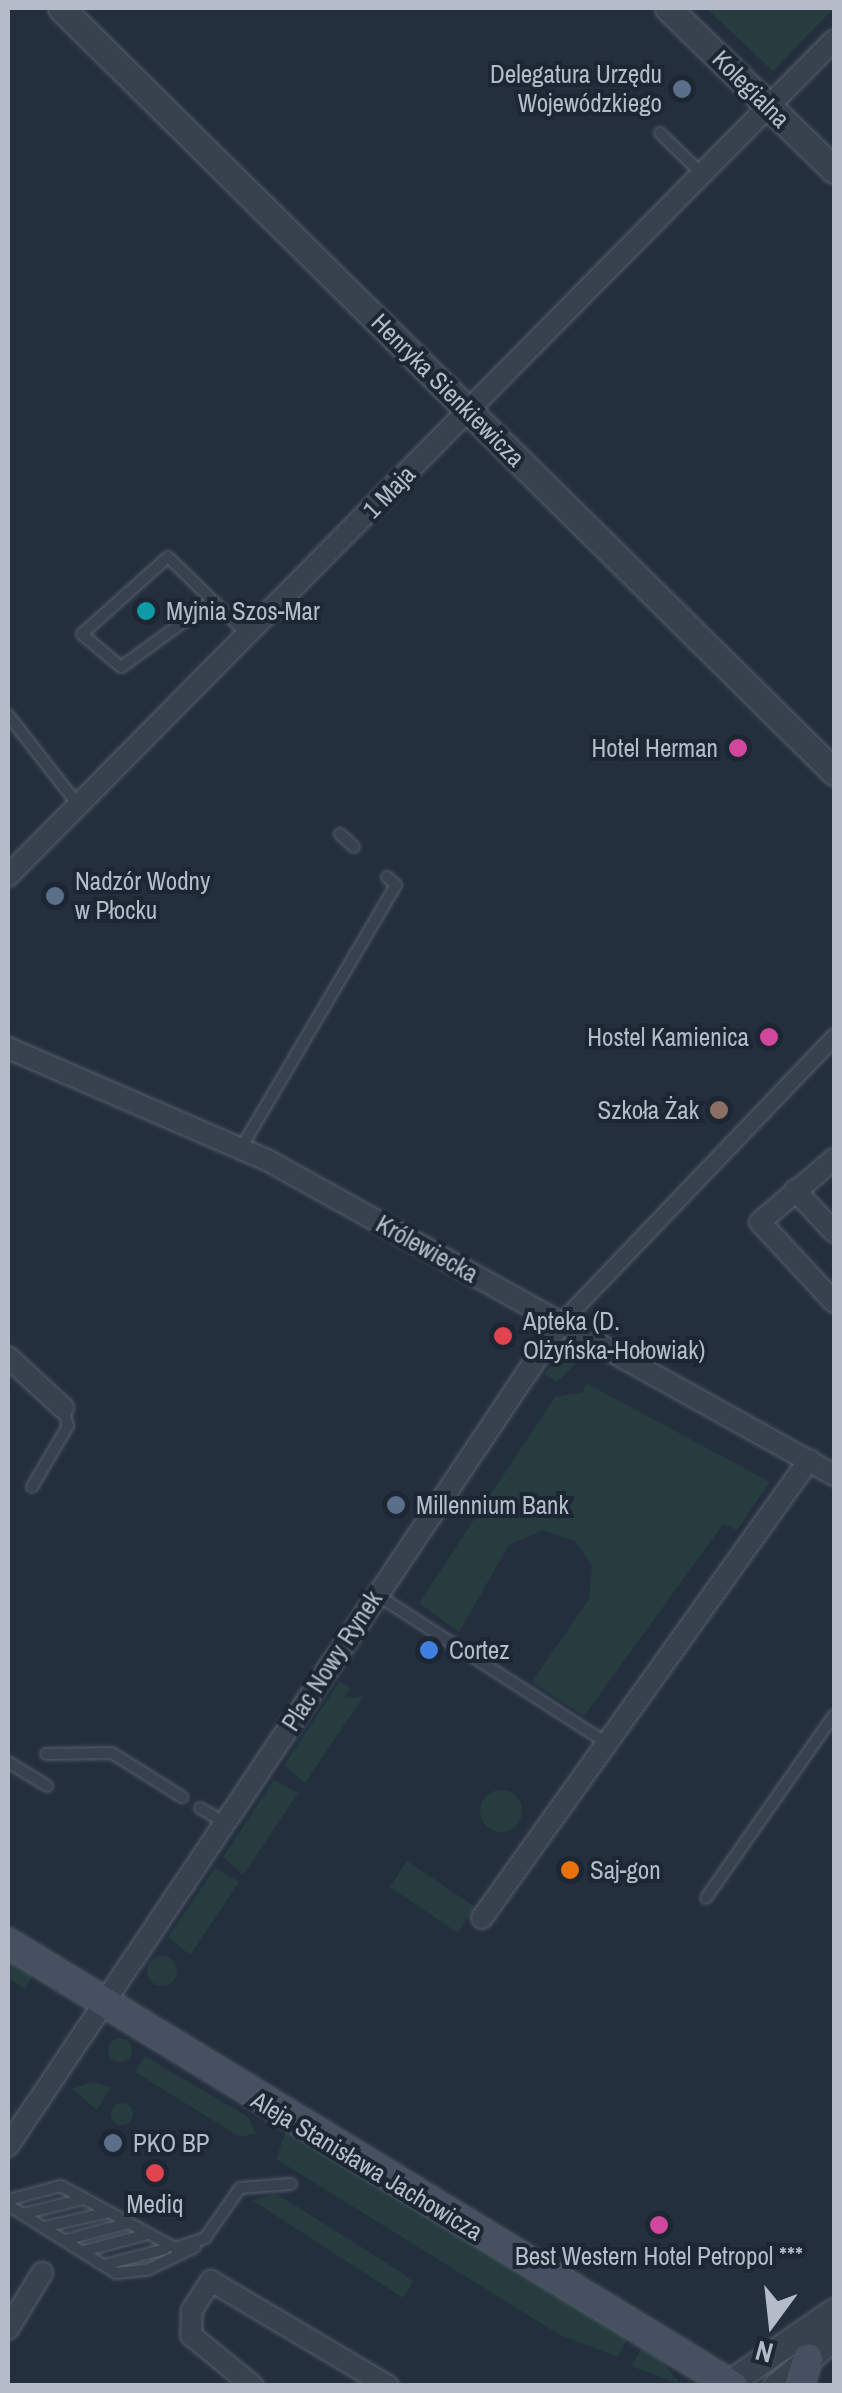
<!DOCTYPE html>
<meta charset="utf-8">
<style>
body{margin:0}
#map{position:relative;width:842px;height:2393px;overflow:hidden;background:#242f3e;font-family:"Archivo Narrow",sans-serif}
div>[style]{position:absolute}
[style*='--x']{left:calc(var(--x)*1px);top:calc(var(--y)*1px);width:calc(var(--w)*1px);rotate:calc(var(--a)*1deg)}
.green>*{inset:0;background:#263c3f}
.round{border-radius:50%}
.roads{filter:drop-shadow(0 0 2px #565f6c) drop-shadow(0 0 2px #565f6c)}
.service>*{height:10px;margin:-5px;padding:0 5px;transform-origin:5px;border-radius:5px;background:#38414e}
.pedestrian>*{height:15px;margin:-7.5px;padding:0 7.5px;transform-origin:7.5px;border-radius:7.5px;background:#38414e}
.minor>*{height:20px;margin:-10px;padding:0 10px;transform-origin:10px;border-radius:10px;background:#38414e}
.tertiary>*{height:25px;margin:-12.5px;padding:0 12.5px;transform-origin:12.5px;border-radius:12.5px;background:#38414e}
.secondary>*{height:28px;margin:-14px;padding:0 14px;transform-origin:14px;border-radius:14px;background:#465061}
.dots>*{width:28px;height:28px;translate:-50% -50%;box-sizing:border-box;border:5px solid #1d2633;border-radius:50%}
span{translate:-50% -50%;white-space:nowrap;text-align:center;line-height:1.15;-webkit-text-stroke:8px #1d2633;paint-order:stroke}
.poi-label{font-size:25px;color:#b4bcc9}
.right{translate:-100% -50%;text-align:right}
.left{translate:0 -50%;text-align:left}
.street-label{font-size:25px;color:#b4bcc9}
.frame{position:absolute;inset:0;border:10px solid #b4bcc9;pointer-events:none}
.north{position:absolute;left:722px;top:2273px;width:100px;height:100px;-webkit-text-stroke:8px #1d2633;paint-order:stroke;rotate:195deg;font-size:28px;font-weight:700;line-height:40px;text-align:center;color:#b4bcc9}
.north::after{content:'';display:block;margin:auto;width:35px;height:45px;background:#b4bcc9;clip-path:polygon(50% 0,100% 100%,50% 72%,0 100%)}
</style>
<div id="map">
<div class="green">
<div style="clip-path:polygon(706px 8px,834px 8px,773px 71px)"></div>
<div style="clip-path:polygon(566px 1349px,586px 1353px,557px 1382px,544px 1374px)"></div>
<div style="clip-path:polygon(586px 1383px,770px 1482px,737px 1530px,723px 1524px,584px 1716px,532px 1682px,589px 1599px,592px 1566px,576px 1542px,543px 1530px,509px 1545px,459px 1632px,419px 1603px,555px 1397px,583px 1392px)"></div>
<div style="clip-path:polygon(340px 1681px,350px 1688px,344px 1698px,363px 1697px,305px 1783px,284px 1765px)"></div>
<div style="clip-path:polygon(274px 1780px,298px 1793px,243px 1875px,223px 1857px)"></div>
<div class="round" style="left:480px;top:1790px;width:42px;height:42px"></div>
<div style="clip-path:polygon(407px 1861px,475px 1907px,458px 1933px,390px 1887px)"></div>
<div style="clip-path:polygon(215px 1868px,239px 1882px,190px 1955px,168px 1937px)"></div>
<div class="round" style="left:147px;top:1956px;width:30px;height:30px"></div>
<div style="clip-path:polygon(8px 1960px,33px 1975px,25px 1989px,8px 1978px)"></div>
<div class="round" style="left:108px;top:2038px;width:24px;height:24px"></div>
<div style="clip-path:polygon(145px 2056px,248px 2117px,256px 2133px,240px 2137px,135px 2072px)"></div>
<div style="clip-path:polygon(92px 2082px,111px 2087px,97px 2110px,72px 2089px)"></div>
<div class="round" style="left:111px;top:2103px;width:22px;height:22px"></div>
<div style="clip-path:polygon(286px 2131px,628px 2338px,618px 2357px,560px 2335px,276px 2159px)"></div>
<div style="clip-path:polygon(277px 2194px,404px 2274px,413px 2282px,403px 2298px,252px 2200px)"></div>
<div style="clip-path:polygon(642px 2348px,662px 2361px,681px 2385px,631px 2366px)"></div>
</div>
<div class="roads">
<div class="service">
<div style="--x:660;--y:133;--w:57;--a:44.3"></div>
<div style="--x:212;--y:601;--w:112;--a:144"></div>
<div style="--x:121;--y:667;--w:51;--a:-139.8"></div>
<div style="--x:82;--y:634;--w:115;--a:-41.8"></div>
<div style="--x:168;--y:557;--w:112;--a:44.3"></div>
<div style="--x:8;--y:715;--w:115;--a:52"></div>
<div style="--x:340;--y:834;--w:19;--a:43"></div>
<div style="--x:241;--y:1148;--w:305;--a:-59.5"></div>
<div style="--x:396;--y:885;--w:12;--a:-138"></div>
<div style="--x:32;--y:1487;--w:71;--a:-59.5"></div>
<div style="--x:68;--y:1426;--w:19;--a:-106"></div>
<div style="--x:377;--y:1595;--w:274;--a:32.8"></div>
<div style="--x:46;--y:1754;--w:66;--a:-0.9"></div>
<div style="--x:112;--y:1753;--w:83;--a:32.2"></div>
<div style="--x:8;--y:1762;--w:46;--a:31.6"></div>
<div style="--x:200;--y:1808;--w:28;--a:30"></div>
<div style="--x:706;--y:1898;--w:223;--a:-55"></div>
<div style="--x:8;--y:2200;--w:55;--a:-14.8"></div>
<div style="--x:61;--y:2186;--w:130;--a:28.5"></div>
<div style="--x:175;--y:2248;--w:32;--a:-18"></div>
<div style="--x:205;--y:2238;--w:61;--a:-55"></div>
<div style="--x:240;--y:2188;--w:51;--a:-4.5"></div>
<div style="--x:8;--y:2205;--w:128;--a:32.2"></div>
<div style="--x:116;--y:2273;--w:31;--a:-6"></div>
<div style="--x:147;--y:2270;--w:53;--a:-25.6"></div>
<div style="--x:23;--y:2214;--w:63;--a:-13.8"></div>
<div style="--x:44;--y:2227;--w:63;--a:-12.9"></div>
<div style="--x:65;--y:2240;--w:62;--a:-14.9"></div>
<div style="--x:84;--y:2251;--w:62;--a:-14.9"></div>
<div style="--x:104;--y:2265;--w:63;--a:-14.7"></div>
</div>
<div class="pedestrian">
<div style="--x:561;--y:1322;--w:395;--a:-46.3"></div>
</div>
<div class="minor">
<div style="--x:8;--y:876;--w:1175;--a:-45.34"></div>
<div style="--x:8;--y:1048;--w:282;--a:23.4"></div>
<div style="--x:267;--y:1160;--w:649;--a:29.05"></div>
<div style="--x:834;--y:1159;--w:97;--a:139.6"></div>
<div style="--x:760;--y:1222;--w:109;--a:47.2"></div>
<div style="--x:795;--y:1190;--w:57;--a:47.1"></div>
<div style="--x:8;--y:1357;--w:75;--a:42.8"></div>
<div style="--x:482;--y:1918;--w:563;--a:-54.47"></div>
<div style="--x:8;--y:2146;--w:992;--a:-56.13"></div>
<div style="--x:8;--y:2329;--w:66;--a:-58.7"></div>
<div style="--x:253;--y:2386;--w:80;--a:-140.6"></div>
<div style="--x:191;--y:2335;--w:25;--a:-88"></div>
<div style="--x:192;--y:2310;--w:35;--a:-57"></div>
<div style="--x:211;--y:2281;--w:206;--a:30.7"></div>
</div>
<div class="tertiary">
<div style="--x:61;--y:8;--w:1087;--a:44.66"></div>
<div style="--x:668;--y:8;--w:232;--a:44.3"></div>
<div style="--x:729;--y:2383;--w:127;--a:-34.4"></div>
<div style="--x:776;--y:2386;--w:76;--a:-40.2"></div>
</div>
<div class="secondary">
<div style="--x:8;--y:1943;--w:850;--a:31.43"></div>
<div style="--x:799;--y:2386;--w:29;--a:-72"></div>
</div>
</div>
<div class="dots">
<div style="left:682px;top:89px;background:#5c6f8a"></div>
<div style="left:146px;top:611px;background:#0f9aa8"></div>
<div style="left:738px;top:748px;background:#d1479c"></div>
<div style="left:55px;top:896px;background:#5c6f8a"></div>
<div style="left:769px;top:1037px;background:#d1479c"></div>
<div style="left:719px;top:1110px;background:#8d6e63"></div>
<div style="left:503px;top:1336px;background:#e0444e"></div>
<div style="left:396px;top:1505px;background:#5c6f8a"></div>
<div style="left:429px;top:1650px;background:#3f7fe0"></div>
<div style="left:570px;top:1870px;background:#e8710a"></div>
<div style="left:113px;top:2143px;background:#5c6f8a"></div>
<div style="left:155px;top:2173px;background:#e0444e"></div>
<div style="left:659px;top:2225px;background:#d1479c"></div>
</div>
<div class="poi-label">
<span class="right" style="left:662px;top:89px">Delegatura Urzędu<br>Wojewódzkiego</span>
<span class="left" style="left:166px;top:611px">Myjnia Szos-Mar</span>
<span class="right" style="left:718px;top:748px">Hotel Herman</span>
<span class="left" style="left:75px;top:896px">Nadzór Wodny<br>w Płocku</span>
<span class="right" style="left:749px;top:1037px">Hostel Kamienica</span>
<span class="right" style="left:699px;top:1110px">Szkoła Żak</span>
<span class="left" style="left:523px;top:1336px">Apteka (D.<br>Olżyńska-Hołowiak)</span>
<span class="left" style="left:416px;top:1505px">Millennium Bank</span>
<span class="left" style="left:449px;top:1650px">Cortez</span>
<span class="left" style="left:590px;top:1870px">Saj-gon</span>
<span class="left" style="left:133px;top:2143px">PKO BP</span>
<span style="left:155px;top:2204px">Mediq</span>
<span style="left:659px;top:2256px">Best Western Hotel Petropol ***</span>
</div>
<div class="street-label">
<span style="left:751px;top:89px;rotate:45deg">Kolegialna</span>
<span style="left:448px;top:390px;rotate:45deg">Henryka Sienkiewicza</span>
<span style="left:389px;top:492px;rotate:-46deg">1 Maja</span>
<span style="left:427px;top:1249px;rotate:29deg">Królewiecka</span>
<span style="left:332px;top:1661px;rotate:-57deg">Plac Nowy Rynek</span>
<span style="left:367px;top:2166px;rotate:31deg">Aleja Stanisława Jachowicza</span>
</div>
<div class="frame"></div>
<div class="north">N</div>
</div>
